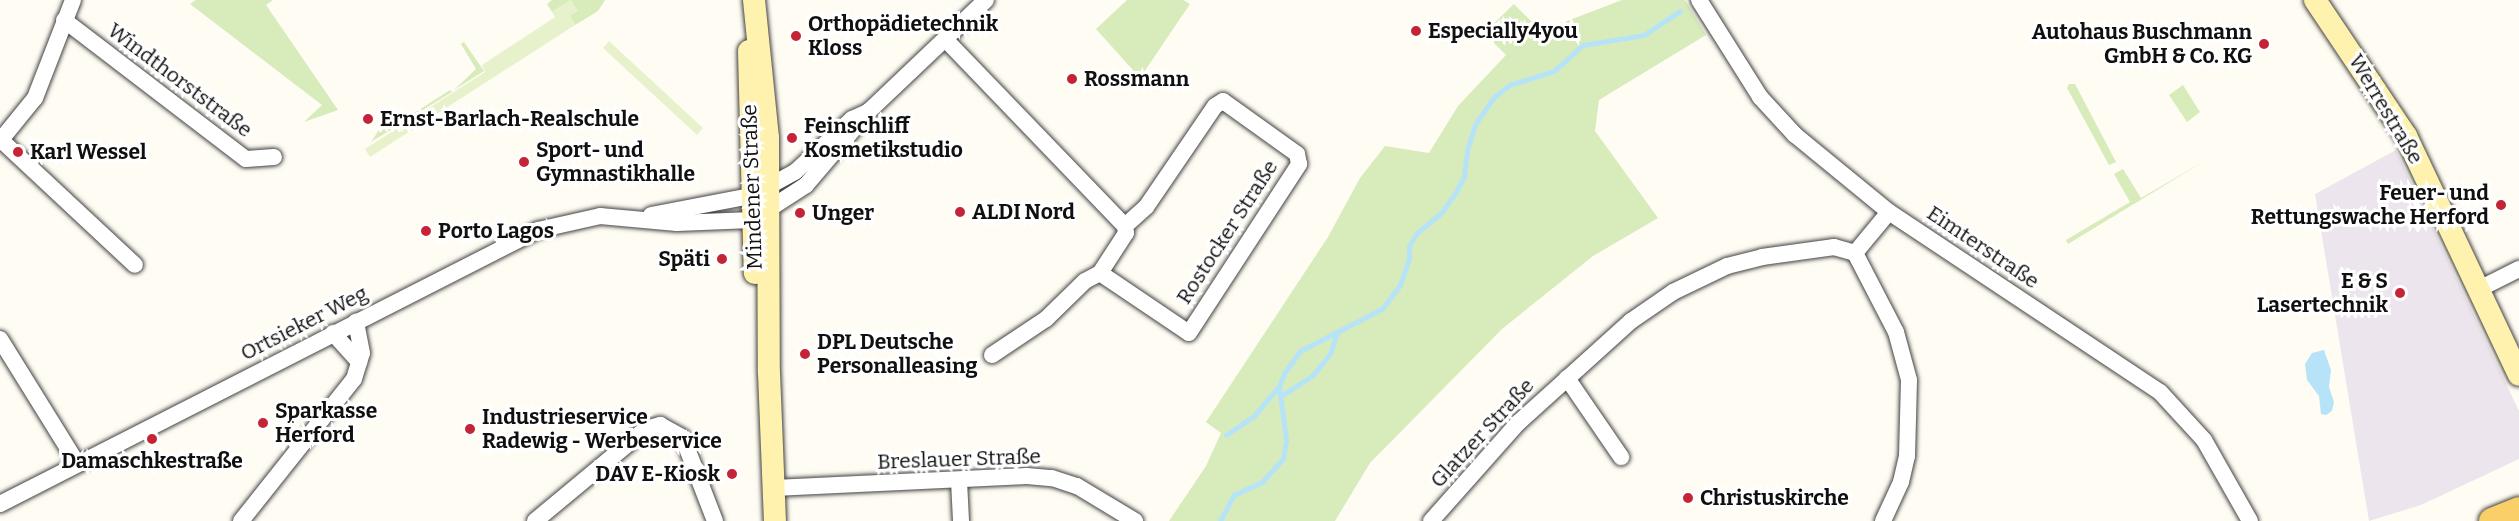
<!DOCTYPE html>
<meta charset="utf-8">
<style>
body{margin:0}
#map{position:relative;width:2519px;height:521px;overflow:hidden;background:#fffcf3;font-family:Bitter,serif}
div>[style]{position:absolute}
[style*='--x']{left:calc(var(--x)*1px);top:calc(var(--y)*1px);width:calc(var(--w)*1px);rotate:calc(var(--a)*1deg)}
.industrial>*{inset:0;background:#ede5ee}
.green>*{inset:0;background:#d7ebbb}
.pitch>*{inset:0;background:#e7f2cd}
.water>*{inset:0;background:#b7e3f8}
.stream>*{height:4.5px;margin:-2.25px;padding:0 2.25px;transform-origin:2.25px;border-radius:2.25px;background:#b7e3f8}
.roads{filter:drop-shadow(0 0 2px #434343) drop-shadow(0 0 2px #434343)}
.street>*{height:16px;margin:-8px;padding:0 8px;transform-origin:8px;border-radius:8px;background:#fff}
.secondary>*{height:22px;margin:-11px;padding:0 11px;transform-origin:11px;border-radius:11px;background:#fff2ae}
.primary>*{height:26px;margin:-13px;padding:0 13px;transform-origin:13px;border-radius:13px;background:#fbcf68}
.dots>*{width:16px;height:16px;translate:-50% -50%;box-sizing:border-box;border:3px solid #fff;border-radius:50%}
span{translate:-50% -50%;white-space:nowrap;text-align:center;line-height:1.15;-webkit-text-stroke:6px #fff;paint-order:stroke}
.poi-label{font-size:21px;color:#101010;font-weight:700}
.left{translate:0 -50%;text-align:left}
.right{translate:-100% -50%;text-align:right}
.street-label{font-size:21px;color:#101010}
</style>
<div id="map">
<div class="industrial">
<div style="clip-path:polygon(2396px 150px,2519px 411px,2519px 459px,2421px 505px,2369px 521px,2315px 194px)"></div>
</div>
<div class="green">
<div style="clip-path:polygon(196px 0,273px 0,266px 5px,338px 110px,304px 122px,322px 105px,190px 4px)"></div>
<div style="clip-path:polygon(552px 0,571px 0,552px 12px,547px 4px)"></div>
<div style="clip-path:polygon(571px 0,605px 0,598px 11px,575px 25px,570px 16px)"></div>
<div style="clip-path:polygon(1127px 0,1183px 0,1190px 4px,1140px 78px,1096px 29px)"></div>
<div style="clip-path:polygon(1622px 0,1685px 0,1706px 35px,1599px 100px,1595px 131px,1658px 218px,1593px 256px,1502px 329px,1370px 463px,1335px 521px,1169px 521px,1206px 466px,1221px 433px,1206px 422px,1328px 237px,1360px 178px,1385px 146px,1429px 153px,1458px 106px,1506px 55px,1484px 33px,1514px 4px,1535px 25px,1554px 26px)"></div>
<div style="clip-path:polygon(464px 42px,484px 71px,454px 90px,476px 69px,461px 44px)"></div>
<div style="clip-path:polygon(2069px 84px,2075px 84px,2116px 162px,2109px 165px,2067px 88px)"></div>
<div style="clip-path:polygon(2183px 85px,2200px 112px,2187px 122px,2169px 95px)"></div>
<div style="clip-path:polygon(450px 90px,452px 92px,371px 142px,379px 130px,389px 129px)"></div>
<div style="clip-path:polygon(2208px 159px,2068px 244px,2066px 240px,2130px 202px,2114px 174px,2123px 169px,2141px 198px)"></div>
</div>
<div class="pitch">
<div style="clip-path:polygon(571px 0,578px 11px,570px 16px,575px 25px,370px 157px,365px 149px,485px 72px,482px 65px,555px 17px,552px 12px)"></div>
<div style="clip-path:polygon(609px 41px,703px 128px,697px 135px,603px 48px)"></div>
</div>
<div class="water">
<div style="clip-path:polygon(2324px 350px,2331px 370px,2329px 387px,2334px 402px,2332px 411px,2326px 415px,2321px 414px,2319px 396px,2307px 380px,2305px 364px,2312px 353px)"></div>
</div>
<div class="stream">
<div style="--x:1281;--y:396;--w:38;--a:-33"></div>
<div style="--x:1313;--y:375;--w:27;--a:-51"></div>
<div style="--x:1330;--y:354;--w:23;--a:-72"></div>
<div style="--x:1226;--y:435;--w:34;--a:-34"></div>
<div style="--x:1254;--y:416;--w:39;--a:-50"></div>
<div style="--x:1220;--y:521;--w:30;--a:-62"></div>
<div style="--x:1234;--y:495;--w:31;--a:-25"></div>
<div style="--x:1262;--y:482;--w:31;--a:-48"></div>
<div style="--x:1283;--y:459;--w:19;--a:-81"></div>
<div style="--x:1286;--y:440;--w:54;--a:-97.4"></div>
<div style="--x:1279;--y:386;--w:15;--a:-67"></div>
<div style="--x:1285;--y:372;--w:26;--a:-54"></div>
<div style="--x:1300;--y:351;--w:92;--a:-27.1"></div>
<div style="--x:1382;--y:309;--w:30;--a:-53"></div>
<div style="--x:1400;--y:285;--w:28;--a:-71"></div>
<div style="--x:1409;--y:259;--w:12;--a:-90"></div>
<div style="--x:1409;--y:247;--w:15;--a:-62"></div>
<div style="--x:1416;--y:234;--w:34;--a:-40"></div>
<div style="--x:1442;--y:212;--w:24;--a:-55"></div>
<div style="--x:1456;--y:192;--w:18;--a:-63"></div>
<div style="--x:1464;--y:176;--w:26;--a:-83"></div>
<div style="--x:1467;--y:150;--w:28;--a:-72"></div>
<div style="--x:1476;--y:123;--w:32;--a:-55"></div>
<div style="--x:1494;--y:97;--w:20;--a:-37"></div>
<div style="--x:1510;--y:85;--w:46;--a:-17.7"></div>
<div style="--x:1554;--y:71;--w:39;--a:-42"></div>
<div style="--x:1583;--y:45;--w:62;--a:-9.3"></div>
<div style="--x:1644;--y:35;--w:43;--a:-33.7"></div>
</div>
<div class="roads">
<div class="street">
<div style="--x:1699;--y:0;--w:115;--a:57.8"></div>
<div style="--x:1760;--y:97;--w:52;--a:47.4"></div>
<div style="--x:1795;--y:135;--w:122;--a:39.3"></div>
<div style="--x:1889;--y:212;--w:325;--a:33.6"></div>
<div style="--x:2160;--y:392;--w:65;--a:47.5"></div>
<div style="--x:2204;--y:440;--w:93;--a:60.4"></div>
<div style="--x:64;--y:20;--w:229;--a:37.4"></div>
<div style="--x:246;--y:159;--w:28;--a:-4"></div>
<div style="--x:945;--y:39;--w:260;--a:46.1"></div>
<div style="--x:1125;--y:226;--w:7;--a:82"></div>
<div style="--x:1126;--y:233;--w:48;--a:123"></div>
<div style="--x:1100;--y:273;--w:107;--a:34"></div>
<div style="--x:1189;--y:333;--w:202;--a:-56.9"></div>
<div style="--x:1299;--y:164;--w:10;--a:-101"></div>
<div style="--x:1297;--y:154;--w:91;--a:-144.4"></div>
<div style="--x:1223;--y:101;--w:9;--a:148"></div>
<div style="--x:1215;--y:106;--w:122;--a:124.3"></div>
<div style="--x:1146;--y:207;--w:28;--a:138"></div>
<div style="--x:1;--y:140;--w:183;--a:43"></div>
<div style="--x:0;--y:141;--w:55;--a:-50.9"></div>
<div style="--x:35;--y:98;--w:105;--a:-68.8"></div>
<div style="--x:651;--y:215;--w:102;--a:-10.8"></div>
<div style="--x:751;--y:196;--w:50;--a:-28.6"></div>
<div style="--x:795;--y:172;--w:78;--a:-42.9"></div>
<div style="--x:852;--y:119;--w:17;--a:-24"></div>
<div style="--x:1855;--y:253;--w:89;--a:62.6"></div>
<div style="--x:1896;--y:332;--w:50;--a:74.8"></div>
<div style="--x:1909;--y:380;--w:76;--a:91.5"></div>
<div style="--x:1907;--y:456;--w:27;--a:103"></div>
<div style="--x:1901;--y:482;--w:43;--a:114.8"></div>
<div style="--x:1855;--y:253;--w:53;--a:-50.3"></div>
<div style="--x:2479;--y:289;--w:45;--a:-26.6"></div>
<div style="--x:333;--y:333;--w:39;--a:48"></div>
<div style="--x:0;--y:339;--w:146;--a:58.2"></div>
<div style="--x:992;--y:355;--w:65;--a:-33.7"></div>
<div style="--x:1046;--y:319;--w:54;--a:-44.3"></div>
<div style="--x:1085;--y:281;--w:17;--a:-28"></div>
<div style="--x:1567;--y:378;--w:96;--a:55.6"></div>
<div style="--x:959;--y:481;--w:40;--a:87.1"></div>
<div style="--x:774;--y:488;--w:253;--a:-2.7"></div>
<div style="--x:1027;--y:476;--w:25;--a:5"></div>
<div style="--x:1052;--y:478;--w:26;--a:18"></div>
<div style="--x:1077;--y:486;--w:68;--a:31.1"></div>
<div style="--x:0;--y:504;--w:604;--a:-26.99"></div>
<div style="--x:538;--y:230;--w:64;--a:-12.7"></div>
<div style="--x:600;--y:216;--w:77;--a:5.2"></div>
<div style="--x:677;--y:223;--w:75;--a:-2.3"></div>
<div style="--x:752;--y:220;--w:64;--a:-32.9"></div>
<div style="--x:806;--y:185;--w:97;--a:-49.6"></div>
<div style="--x:869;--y:111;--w:161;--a:-43.5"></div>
<div style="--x:241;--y:521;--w:181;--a:-51.5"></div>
<div style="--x:354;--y:379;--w:27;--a:-73"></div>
<div style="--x:362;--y:353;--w:32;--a:-101"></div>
<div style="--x:535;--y:521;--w:144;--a:-39.7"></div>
<div style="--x:646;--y:429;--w:15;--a:-16"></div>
<div style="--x:660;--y:425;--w:26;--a:29"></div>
<div style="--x:683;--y:438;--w:89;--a:68.9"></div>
<div style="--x:1431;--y:521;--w:131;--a:-48.4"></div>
<div style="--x:1518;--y:423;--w:152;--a:-42.1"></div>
<div style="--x:1631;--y:321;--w:51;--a:-34.6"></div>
<div style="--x:1673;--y:292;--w:60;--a:-25.7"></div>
<div style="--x:1727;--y:266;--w:36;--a:-14"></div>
<div style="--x:1762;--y:257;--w:73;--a:-7.9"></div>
<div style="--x:1834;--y:247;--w:22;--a:16"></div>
</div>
<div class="secondary">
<div style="--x:754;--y:0;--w:139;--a:84.2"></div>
<div style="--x:768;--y:138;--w:235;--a:89.8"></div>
<div style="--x:769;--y:373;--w:148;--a:87.7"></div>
<div style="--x:2315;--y:0;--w:164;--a:56.2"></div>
<div style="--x:2406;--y:136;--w:264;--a:64.7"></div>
<div style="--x:749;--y:51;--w:222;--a:88.5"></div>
</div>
<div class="primary">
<div style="--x:2492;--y:521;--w:29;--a:-22"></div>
</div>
</div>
<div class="dots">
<div style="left:1416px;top:31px;background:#c42435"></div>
<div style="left:796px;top:36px;background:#c42435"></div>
<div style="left:2264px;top:44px;background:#c42435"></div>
<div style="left:1072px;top:79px;background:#c42435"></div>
<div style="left:368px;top:119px;background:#c42435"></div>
<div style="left:792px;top:138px;background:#c42435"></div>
<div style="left:18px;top:152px;background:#c42435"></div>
<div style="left:524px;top:162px;background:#c42435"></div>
<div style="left:2501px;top:205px;background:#c42435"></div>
<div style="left:960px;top:212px;background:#c42435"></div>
<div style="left:800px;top:213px;background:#c42435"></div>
<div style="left:426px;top:231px;background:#c42435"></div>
<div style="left:722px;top:259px;background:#c42435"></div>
<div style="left:2400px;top:293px;background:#c42435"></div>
<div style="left:805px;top:354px;background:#c42435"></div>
<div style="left:263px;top:423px;background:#c42435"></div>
<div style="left:470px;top:429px;background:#c42435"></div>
<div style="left:152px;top:439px;background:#c42435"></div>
<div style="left:732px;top:474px;background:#c42435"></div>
<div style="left:1688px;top:498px;background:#c42435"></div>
</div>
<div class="poi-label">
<span class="left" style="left:808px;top:36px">Orthopädietechnik<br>Kloss</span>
<span class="left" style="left:1428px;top:31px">Especially4you</span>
<span class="right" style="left:2252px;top:44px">Autohaus Buschmann<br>GmbH &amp; Co. KG</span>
<span class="left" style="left:1084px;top:79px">Rossmann</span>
<span class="left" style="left:380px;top:119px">Ernst-Barlach-Realschule</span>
<span class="left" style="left:804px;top:138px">Feinschliff<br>Kosmetikstudio</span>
<span class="left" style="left:536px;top:162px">Sport- und<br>Gymnastikhalle</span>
<span class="left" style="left:30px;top:152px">Karl Wessel</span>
<span class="right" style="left:2489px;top:205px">Feuer- und<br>Rettungswache Herford</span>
<span class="left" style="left:972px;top:212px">ALDI Nord</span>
<span class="left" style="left:812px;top:213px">Unger</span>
<span class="left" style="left:438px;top:231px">Porto Lagos</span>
<span class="right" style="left:710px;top:259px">Späti</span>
<span class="right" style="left:2388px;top:293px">E &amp; S<br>Lasertechnik</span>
<span class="left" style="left:817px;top:354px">DPL Deutsche<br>Personalleasing</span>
<span class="left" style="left:275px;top:423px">Sparkasse<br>Herford</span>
<span class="left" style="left:482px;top:429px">Industrieservice<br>Radewig - Werbeservice</span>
<span style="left:152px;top:461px">Damaschkestraße</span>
<span class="right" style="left:720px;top:474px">DAV E-Kiosk</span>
<span class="left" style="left:1700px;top:498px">Christuskirche</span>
</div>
<div class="street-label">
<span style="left:180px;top:80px;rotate:37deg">Windthorststraße</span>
<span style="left:2386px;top:109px;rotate:59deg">Werrestraße</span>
<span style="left:752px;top:187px;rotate:-92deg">Mindener Straße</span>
<span style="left:1227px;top:232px;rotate:-57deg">Rostocker Straße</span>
<span style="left:1983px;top:247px;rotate:34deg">Eimterstraße</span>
<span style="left:304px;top:323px;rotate:-27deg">Ortsieker Weg</span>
<span style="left:1482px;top:433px;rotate:-47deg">Glatzer Straße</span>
<span style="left:959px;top:459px;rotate:-2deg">Breslauer Straße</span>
</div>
</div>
